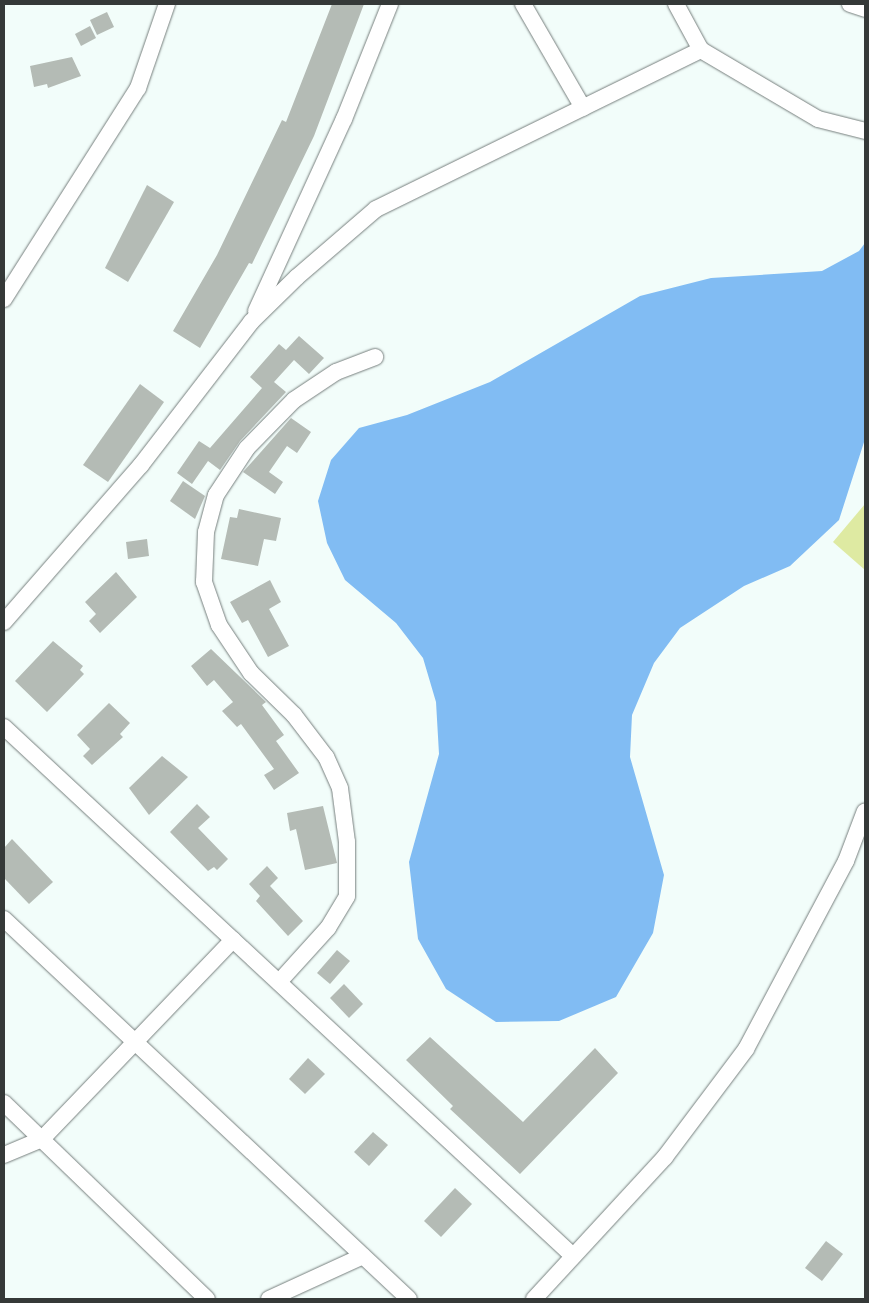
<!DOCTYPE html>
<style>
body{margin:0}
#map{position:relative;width:869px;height:1303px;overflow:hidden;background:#f2fdfa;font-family:"Roboto Condensed",sans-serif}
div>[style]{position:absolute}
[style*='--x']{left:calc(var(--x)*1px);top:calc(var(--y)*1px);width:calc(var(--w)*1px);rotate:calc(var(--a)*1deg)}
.green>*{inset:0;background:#deeaa2}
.water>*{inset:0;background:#81bcf3}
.building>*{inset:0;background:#b4bbb5}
.roads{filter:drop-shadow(0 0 1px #767f7d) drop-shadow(0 0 1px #767f7d)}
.minor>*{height:16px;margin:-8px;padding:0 8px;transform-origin:8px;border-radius:8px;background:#fff}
span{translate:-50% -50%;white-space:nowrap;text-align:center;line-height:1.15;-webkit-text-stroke:4.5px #fff;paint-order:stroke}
.frame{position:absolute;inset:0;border:5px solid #353938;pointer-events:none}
</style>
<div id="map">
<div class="green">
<div style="clip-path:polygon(865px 504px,865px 570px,833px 542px)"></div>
</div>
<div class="water">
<div style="clip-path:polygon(865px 243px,865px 439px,839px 520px,790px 566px,744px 586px,680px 628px,654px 663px,632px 715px,630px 757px,664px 875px,653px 933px,616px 997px,559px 1021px,496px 1022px,446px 989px,418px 939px,409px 862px,439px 754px,436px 702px,423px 658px,396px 623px,345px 580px,327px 543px,318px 501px,331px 460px,359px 428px,407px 415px,490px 382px,640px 296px,711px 278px,822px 271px,859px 251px)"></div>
</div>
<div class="building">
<div style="clip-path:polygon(332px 4px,364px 4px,314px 136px,252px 264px,249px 263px,200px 348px,173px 331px,217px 255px,282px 120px,286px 122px)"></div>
<div style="clip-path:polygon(107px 12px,114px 27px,97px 35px,90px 20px)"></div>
<div style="clip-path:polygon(90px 26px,96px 38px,81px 46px,75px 34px)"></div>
<div style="clip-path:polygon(72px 57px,81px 76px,48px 88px,47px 84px,34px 87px,30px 66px)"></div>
<div style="clip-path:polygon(147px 185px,174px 202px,128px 282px,105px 268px)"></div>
<div style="clip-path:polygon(299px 336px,324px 358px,309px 374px,294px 360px,274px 382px,286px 392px,240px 441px,220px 470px,208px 461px,192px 484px,177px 473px,199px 441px,210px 448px,262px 388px,250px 377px,279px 344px,286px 350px)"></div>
<div style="clip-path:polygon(140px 384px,164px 402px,108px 482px,83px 465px)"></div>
<div style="clip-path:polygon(291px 418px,311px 432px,297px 453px,287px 446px,269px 472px,283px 482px,275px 494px,243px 472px)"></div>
<div style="clip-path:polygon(183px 481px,205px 496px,195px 519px,170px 501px)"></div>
<div style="clip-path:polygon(239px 509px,281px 518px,276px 541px,264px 539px,258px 566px,221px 559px,230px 517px,237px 518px)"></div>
<div style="clip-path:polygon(147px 539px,149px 556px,128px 559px,126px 542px)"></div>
<div style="clip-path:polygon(116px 572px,137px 597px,100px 633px,89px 621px,96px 614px,85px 602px)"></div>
<div style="clip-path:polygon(270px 580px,281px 602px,269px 609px,289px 646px,268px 657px,248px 620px,242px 623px,230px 602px)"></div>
<div style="clip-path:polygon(53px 641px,83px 666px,80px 670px,84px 674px,47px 712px,15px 681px)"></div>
<div style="clip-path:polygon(211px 649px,266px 702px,262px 705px,284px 735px,276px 741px,299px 773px,274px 790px,264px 775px,274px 769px,241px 724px,237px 727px,222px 711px,233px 702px,214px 680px,207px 686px,191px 666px)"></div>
<div style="clip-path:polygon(109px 703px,130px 723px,120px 734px,123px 737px,92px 765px,83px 756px,90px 749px,77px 735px)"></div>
<div style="clip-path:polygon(162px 756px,188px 777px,149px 815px,129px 788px)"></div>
<div style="clip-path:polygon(197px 804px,210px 817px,198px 828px,228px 859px,217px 870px,214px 867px,208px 871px,170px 832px)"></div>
<div style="clip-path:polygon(323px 806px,337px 863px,305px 870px,296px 829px,290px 831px,287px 813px)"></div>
<div style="clip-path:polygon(12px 839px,53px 882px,29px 904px,4px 878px,4px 848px)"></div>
<div style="clip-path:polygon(267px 866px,278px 878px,270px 886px,303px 921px,288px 936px,256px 901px,260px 896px,249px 884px)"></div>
<div style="clip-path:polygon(337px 950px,350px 961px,330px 984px,317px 973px)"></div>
<div style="clip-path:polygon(344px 984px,363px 1004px,349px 1018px,330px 998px)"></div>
<div style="clip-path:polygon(430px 1037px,523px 1122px,595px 1048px,618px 1073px,520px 1174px,450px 1109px,453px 1106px,406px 1060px)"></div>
<div style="clip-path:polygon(308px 1058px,325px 1074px,305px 1094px,289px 1079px)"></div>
<div style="clip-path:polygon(373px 1132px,388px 1145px,369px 1166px,354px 1152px)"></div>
<div style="clip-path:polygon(455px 1188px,472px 1204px,441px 1237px,424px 1221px)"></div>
<div style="clip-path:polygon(826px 1241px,843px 1254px,822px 1281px,805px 1268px)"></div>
</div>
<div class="roads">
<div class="minor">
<div style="--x:523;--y:4;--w:120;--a:60"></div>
<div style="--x:676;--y:4;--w:52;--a:61.5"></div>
<div style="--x:701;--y:50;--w:136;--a:30.5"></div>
<div style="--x:818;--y:119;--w:49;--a:14.3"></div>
<div style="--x:850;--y:4;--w:16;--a:18"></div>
<div style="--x:4;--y:299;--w:250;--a:-57.6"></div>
<div style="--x:138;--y:88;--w:89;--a:-71"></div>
<div style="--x:256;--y:311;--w:211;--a:-65.4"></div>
<div style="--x:344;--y:119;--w:124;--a:-68.2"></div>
<div style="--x:4;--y:622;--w:208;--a:-48.9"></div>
<div style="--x:141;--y:465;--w:180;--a:-52.4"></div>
<div style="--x:251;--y:322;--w:64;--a:-44.4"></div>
<div style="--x:297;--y:277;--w:104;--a:-40.7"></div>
<div style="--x:376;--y:209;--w:362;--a:-26.1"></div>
<div style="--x:4;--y:727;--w:776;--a:42.91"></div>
<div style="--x:4;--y:919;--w:555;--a:43.18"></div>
<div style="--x:279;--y:982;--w:73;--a:-47.8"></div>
<div style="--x:328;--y:928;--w:37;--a:-59"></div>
<div style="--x:347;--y:896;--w:54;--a:-90"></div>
<div style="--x:347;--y:842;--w:54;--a:-97.4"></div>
<div style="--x:340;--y:788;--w:34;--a:-114"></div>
<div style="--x:326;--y:757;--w:53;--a:-127.3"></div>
<div style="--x:294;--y:715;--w:60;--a:-135.7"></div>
<div style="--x:251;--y:673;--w:58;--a:-123.7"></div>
<div style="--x:219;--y:625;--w:46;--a:-109.2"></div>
<div style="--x:204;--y:582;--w:50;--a:-87.7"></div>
<div style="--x:206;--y:532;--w:38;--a:-75"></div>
<div style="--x:216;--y:495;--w:56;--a:-56.6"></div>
<div style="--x:247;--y:448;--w:67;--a:-45.6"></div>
<div style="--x:294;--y:400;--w:50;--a:-33.7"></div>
<div style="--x:336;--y:372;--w:42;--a:-21"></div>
<div style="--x:4;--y:1103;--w:282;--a:44"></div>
<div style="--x:4;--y:1155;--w:41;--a:-22.8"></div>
<div style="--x:42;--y:1139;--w:276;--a:-46.2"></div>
<div style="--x:269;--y:1299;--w:103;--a:-24.6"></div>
<div style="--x:534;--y:1299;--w:193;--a:-47.3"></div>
<div style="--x:665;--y:1157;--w:135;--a:-53.1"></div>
<div style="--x:746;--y:1049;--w:213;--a:-62"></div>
<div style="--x:846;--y:861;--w:53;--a:-69.2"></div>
</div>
</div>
<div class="frame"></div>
</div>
